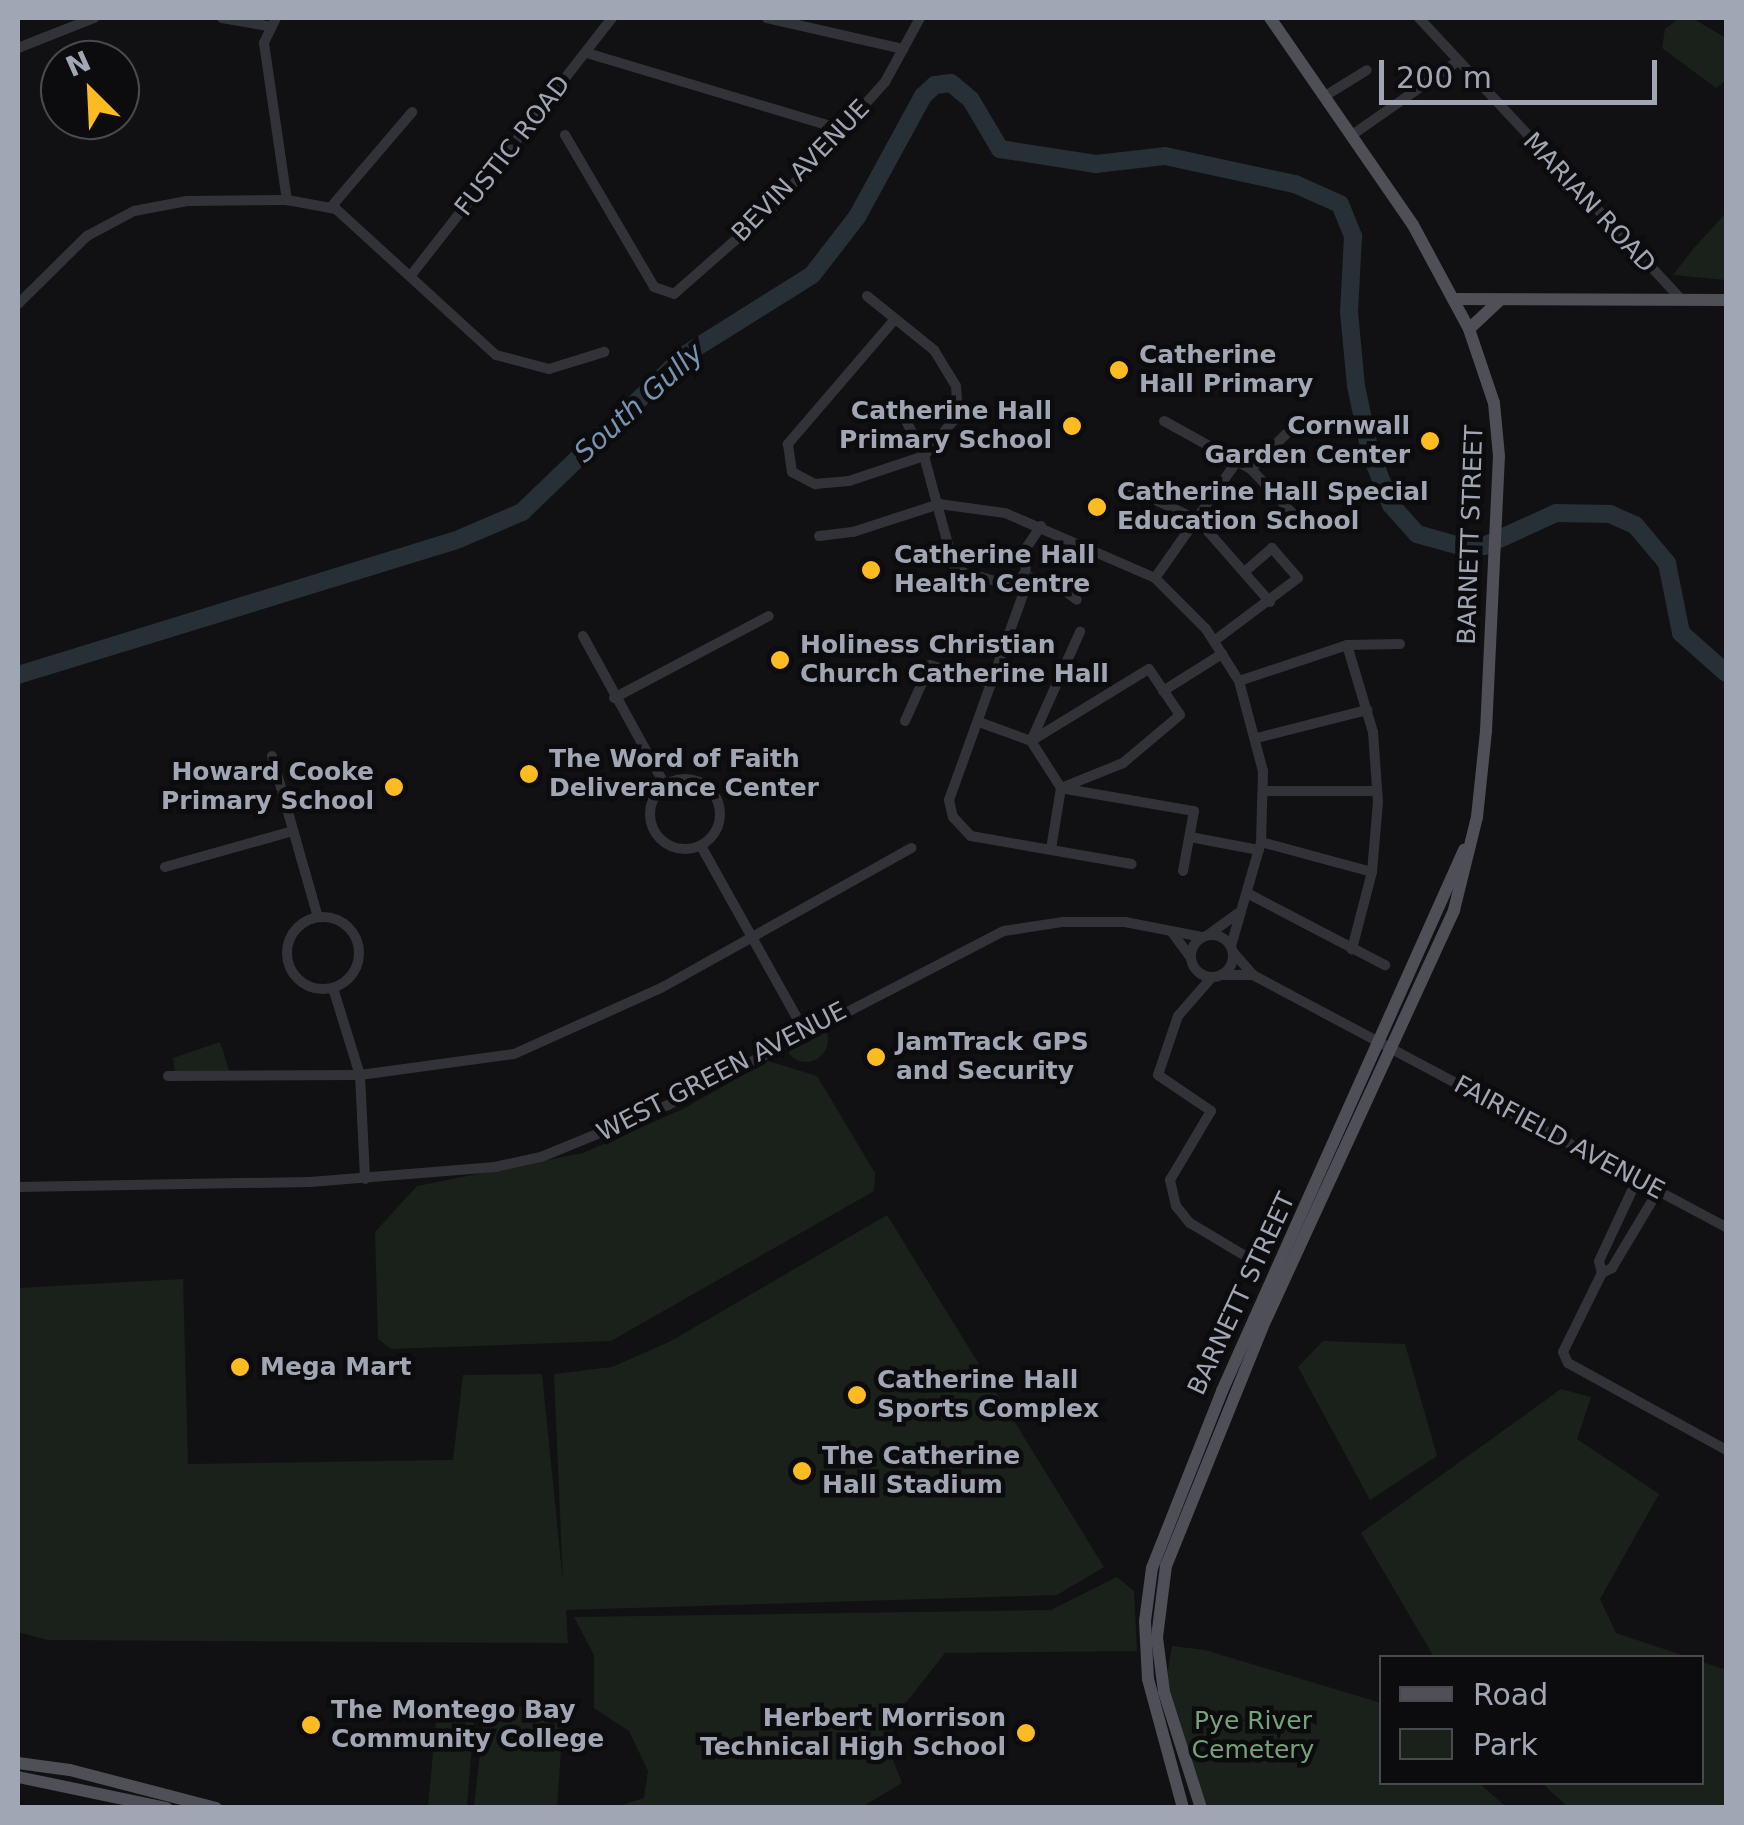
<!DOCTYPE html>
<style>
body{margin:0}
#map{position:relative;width:1744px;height:1825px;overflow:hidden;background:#111113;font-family:"DejaVu Sans",sans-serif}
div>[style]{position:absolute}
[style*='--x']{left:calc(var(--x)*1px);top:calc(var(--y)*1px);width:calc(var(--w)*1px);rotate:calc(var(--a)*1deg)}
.green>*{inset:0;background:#19211a}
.round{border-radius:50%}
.river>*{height:18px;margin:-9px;padding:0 9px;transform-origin:9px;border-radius:9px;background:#272f37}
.minor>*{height:10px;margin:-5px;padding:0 5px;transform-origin:5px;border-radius:5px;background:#323338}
.minor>.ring{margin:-5px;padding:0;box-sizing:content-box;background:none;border:10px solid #323338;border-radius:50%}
.major>*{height:12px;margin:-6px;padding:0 6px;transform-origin:6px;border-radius:6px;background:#4e4f57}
.dots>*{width:28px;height:28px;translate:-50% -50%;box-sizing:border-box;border:5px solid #0c0c0e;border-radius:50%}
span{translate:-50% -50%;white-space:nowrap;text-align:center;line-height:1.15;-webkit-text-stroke:9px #0c0c0e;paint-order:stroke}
.street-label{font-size:25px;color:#a1a6b4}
.poi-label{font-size:25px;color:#a1a6b4;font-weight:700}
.left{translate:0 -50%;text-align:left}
.right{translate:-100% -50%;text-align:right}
.park-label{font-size:25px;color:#77a17b}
.water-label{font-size:28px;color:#7693b2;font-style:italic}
.frame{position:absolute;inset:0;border:20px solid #a1a6b4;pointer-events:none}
.legend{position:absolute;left:1379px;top:1655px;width:325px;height:130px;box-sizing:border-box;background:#0c0c0e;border:2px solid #484a50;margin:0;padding:12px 18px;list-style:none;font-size:30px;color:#a1a6b4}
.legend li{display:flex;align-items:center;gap:20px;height:50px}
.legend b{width:50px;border:2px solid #484a50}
.north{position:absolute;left:40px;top:40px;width:100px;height:100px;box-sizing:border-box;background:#0c0c0e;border:2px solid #484a50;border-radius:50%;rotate:336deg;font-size:28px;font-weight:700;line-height:40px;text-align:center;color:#a1a6b4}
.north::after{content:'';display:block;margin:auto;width:35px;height:45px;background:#fcbb20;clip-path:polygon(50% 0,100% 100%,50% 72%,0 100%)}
.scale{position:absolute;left:1379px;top:60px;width:278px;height:45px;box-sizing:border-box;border:5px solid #a1a6b4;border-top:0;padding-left:12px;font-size:30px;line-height:35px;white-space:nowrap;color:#a1a6b4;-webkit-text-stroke:8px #0c0c0e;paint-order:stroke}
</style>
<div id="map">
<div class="green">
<div style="clip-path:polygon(1679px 18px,1692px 18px,1726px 38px,1726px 80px,1716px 88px,1662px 48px,1665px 29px)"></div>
<div style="clip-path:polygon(1726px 213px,1726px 280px,1673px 275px,1694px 248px)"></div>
<div class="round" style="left:784px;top:1018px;width:44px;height:44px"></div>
<div style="clip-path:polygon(220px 1042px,230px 1073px,175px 1072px,173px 1058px)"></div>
<div style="clip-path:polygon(768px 1061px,817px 1076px,875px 1173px,874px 1191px,611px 1341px,391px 1349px,378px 1339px,375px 1232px,417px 1186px,583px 1153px,683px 1109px)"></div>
<div style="clip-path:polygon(887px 1215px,1104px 1567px,1057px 1595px,566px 1610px,568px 1643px,48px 1640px,18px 1632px,18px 1288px,183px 1279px,188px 1464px,453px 1460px,463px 1375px,542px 1374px,563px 1582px,554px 1374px,612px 1367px,671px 1341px)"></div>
<div style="clip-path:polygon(1323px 1341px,1405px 1344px,1437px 1456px,1370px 1500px,1298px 1367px)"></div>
<div style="clip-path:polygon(1561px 1389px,1591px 1397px,1577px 1439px,1659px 1494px,1600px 1599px,1616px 1633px,1688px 1657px,1434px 1657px,1361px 1533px)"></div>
<div style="clip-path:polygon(1117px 1577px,1134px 1591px,1137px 1651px,945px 1653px,893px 1719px,891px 1755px,902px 1783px,862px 1807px,616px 1807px,644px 1798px,648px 1771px,629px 1731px,594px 1708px,594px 1655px,574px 1617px,1051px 1610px)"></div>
<div style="clip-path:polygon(1172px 1646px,1205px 1650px,1381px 1703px,1382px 1782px,1479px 1783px,1506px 1807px,1201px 1807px,1164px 1692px)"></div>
<div style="clip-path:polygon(1702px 1662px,1726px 1670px,1726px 1807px,1568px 1807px,1542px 1783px,1702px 1782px)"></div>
<div style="clip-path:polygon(475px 1706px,467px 1807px,428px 1807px,437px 1710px)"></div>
<div style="clip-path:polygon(485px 1706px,564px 1708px,557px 1807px,474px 1807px)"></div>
</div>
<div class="river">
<div style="--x:18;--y:675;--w:461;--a:-17.1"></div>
<div style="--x:459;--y:539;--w:69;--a:-23.2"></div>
<div style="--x:522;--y:512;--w:228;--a:-43.9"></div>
<div style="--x:686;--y:354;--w:149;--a:-32.1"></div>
<div style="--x:812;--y:275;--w:73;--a:-52.2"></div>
<div style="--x:857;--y:217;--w:138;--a:-61.4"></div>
<div style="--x:923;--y:96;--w:16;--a:-43"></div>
<div style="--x:935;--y:85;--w:16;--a:-7"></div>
<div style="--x:951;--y:83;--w:26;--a:40"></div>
<div style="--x:971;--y:100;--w:57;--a:59.4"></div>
<div style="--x:1000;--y:149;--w:97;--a:8.9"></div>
<div style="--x:1096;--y:164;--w:69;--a:-6.6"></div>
<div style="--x:1165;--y:156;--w:133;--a:12.2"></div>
<div style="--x:1295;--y:184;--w:49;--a:24"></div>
<div style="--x:1340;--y:204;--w:35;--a:68"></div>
<div style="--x:1353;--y:236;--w:76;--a:93"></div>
<div style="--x:1349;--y:312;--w:74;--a:84.6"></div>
<div style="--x:1356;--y:386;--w:67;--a:78"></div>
<div style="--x:1370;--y:452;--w:57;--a:68.4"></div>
<div style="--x:1391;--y:505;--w:39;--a:48"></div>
<div style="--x:1417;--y:534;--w:45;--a:15.6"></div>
<div style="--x:1460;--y:546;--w:24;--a:0"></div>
<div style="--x:1484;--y:546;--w:79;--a:-24.6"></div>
<div style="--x:1556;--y:513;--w:54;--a:1.1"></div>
<div style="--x:1610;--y:514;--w:27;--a:24"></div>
<div style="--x:1635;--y:525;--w:50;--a:49.9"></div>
<div style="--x:1667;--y:563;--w:71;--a:78.7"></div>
<div style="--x:1681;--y:633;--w:60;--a:41.6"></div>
</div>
<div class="minor">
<div style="--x:222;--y:18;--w:47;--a:9.9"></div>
<div style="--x:276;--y:18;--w:28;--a:116"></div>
<div style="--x:264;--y:43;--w:159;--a:81.7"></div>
<div style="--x:767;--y:18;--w:140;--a:12.8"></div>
<div style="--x:1419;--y:18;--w:384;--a:47"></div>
<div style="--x:18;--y:48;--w:82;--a:-21.5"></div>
<div style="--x:587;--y:53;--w:267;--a:16.7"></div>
<div style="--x:1325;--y:96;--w:49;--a:-31.8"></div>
<div style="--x:565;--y:135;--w:176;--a:59.6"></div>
<div style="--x:654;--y:287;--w:21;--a:19"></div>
<div style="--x:674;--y:294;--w:130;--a:-41.3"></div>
<div style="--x:772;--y:208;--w:169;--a:-48.1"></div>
<div style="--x:885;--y:82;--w:73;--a:-61.3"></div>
<div style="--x:1352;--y:135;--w:129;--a:-34.9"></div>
<div style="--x:331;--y:207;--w:125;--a:-49.5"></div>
<div style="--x:412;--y:274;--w:325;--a:-52"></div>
<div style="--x:867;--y:296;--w:86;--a:38.9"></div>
<div style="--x:934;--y:350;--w:42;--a:58.6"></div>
<div style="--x:956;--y:386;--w:29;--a:86"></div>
<div style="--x:958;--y:415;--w:53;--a:129.7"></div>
<div style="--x:924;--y:456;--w:38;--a:-117"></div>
<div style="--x:18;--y:304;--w:97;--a:-44.6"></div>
<div style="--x:87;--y:236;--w:53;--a:-28"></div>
<div style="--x:134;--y:211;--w:54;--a:-10.7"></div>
<div style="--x:187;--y:201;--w:100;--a:-0.6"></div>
<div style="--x:287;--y:200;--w:50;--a:10.4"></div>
<div style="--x:336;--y:209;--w:217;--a:42.4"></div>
<div style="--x:496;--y:355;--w:55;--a:14.8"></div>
<div style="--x:549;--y:369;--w:58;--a:-17.2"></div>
<div style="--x:895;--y:319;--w:165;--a:130.6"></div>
<div style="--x:788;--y:444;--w:28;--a:82"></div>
<div style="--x:792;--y:472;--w:26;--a:28"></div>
<div style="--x:815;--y:484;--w:34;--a:-5"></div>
<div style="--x:849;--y:481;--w:79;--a:-18.4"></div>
<div style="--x:924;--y:456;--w:118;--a:74.8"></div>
<div style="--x:955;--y:570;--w:73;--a:15.2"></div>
<div style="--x:1164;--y:421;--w:99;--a:28.9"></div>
<div style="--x:1251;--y:469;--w:64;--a:46.9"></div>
<div style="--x:1251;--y:469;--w:49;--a:-45"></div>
<div style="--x:1126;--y:486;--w:80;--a:25.3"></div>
<div style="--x:1198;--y:520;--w:109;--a:48.7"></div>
<div style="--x:1041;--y:526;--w:27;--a:124"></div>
<div style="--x:1026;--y:548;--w:41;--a:91.4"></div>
<div style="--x:1025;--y:589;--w:224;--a:109.8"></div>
<div style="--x:949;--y:800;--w:17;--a:77"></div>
<div style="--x:953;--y:817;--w:26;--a:47"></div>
<div style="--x:971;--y:836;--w:163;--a:9.9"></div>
<div style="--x:819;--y:536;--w:34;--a:-7"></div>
<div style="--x:853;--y:532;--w:90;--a:-18"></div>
<div style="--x:939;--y:504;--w:67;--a:7.8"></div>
<div style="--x:1005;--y:513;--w:163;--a:23.4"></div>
<div style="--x:1155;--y:578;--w:72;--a:45"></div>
<div style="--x:1206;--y:629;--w:62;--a:57.6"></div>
<div style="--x:1239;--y:681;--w:93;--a:75.1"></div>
<div style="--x:1263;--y:771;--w:71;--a:91.6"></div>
<div style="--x:1261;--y:842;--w:108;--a:106.1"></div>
<div style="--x:1023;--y:575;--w:39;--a:18"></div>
<div style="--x:1060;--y:587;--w:21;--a:37"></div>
<div style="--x:1155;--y:578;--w:144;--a:-54.9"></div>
<div style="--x:583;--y:636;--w:170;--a:61.2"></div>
<div style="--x:1214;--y:641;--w:105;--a:-36.9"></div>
<div style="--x:1298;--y:578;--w:40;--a:-131"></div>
<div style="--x:1272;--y:548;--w:37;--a:139"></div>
<div style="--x:1347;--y:645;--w:91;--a:73.4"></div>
<div style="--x:1373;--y:732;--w:70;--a:85.9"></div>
<div style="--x:1378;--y:802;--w:70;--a:94.9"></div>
<div style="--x:1372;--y:872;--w:80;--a:104.6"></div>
<div style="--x:1239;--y:681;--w:114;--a:-18.4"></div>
<div style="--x:1347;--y:645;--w:53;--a:-1.1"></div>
<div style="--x:1163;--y:691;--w:70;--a:-32.1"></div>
<div style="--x:614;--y:698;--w:175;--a:-27.9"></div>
<div style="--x:905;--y:721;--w:61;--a:-65.9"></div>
<div style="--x:930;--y:665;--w:64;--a:17.3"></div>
<div style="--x:979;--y:722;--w:55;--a:20.1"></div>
<div style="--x:1031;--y:741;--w:56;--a:57.4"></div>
<div style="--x:1061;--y:788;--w:62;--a:99.3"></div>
<div style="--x:1257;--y:738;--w:114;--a:-14.3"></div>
<div style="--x:1031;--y:741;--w:138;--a:-31.4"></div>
<div style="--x:1149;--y:669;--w:55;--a:56"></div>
<div style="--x:1180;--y:715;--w:75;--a:139.9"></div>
<div style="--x:1123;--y:763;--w:67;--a:158"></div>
<div style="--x:1031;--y:741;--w:120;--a:-65.8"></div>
<div style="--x:272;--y:756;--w:167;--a:74.1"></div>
<div class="ring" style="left:650px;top:779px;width:60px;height:60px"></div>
<div style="--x:1066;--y:789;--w:130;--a:9.8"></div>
<div style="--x:1194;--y:811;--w:61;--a:100.4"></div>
<div style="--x:1264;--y:791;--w:113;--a:0"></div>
<div style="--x:1190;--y:837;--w:70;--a:10.7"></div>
<div style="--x:1261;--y:842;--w:115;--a:15.1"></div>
<div style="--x:701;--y:846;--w:213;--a:60.8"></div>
<div style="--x:165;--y:867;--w:133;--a:-15.7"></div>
<div style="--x:1247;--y:893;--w:156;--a:27.6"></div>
<div class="ring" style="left:287px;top:917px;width:62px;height:62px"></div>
<div style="--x:1172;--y:932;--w:31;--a:54"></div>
<div class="ring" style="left:1191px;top:935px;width:32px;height:32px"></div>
<div style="--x:1208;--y:935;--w:36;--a:-36"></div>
<div style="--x:1233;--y:952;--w:30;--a:49"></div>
<div style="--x:1253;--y:975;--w:536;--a:28.05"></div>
<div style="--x:1222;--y:975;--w:31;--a:0"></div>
<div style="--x:1212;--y:977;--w:52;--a:131.1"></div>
<div style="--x:1178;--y:1016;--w:62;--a:108.7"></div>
<div style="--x:1158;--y:1075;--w:64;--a:34.2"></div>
<div style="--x:1211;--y:1111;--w:80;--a:120.7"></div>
<div style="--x:1170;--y:1180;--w:27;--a:77"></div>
<div style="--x:1176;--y:1206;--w:22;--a:51"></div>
<div style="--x:1190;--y:1223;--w:61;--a:30.8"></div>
<div style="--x:333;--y:988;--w:91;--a:72.8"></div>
<div style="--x:360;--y:1075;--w:104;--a:87.2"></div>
<div style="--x:168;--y:1076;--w:192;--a:-0.3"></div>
<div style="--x:360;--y:1075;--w:155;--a:-7.8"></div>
<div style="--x:514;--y:1054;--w:161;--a:-24.2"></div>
<div style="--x:661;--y:988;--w:287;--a:-29.2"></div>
<div style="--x:18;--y:1187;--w:292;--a:-1"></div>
<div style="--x:310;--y:1182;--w:186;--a:-4.6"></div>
<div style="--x:495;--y:1167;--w:47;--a:-12.3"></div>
<div style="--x:541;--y:1157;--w:137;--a:-22.3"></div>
<div style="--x:668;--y:1105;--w:378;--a:-27.4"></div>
<div style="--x:1004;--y:931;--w:60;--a:-8.7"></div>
<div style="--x:1063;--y:922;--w:62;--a:0"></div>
<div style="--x:1125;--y:922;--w:78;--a:11"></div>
<div style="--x:1658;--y:1191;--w:90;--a:120.9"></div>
<div style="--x:1612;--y:1268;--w:11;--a:153"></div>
<div style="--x:1602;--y:1273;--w:88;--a:116.3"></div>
<div style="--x:1563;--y:1352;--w:12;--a:66"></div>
<div style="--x:1568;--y:1363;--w:180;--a:28.8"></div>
<div style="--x:1602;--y:1273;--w:12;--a:-104"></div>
<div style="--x:1599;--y:1261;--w:89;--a:-64.9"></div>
</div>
<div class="major">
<div style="--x:1453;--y:299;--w:273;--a:0.2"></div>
<div style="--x:1469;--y:329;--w:42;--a:-43.1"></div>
<div style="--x:18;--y:1763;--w:52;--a:7.7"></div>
<div style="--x:70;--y:1770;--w:151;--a:14.6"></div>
<div style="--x:18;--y:1777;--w:152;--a:11.8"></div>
<div style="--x:1183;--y:1808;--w:134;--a:-105.2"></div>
<div style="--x:1148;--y:1679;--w:58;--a:-93"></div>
<div style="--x:1145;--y:1621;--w:53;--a:-82.5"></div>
<div style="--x:1152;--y:1568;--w:190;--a:-68.4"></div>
<div style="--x:1222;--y:1391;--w:593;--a:-65.9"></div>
<div style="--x:1201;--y:1808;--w:122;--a:-107.7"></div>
<div style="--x:1164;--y:1692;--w:55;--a:-97.3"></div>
<div style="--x:1157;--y:1637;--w:72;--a:-82.8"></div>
<div style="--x:1166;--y:1566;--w:257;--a:-68"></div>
<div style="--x:1262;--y:1328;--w:460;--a:-65.3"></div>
<div style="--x:1454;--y:910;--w:96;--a:-76.1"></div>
<div style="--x:1477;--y:817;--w:86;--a:-84"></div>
<div style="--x:1486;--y:731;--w:275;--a:-87.3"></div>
<div style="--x:1499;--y:456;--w:53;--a:-95.4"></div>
<div style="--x:1494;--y:403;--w:78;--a:-108.7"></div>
<div style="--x:1469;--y:329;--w:118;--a:-118.3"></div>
<div style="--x:1413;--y:225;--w:252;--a:-124.6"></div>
</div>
<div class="dots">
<div style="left:1119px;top:370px;background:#fcbb20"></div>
<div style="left:1072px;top:426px;background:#fcbb20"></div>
<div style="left:1430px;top:441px;background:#fcbb20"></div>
<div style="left:1097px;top:507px;background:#fcbb20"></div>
<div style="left:871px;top:570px;background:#fcbb20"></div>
<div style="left:780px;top:660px;background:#fcbb20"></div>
<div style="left:529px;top:774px;background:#fcbb20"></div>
<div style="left:394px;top:787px;background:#fcbb20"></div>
<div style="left:876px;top:1057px;background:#fcbb20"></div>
<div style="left:240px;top:1367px;background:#fcbb20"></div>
<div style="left:857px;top:1395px;background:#fcbb20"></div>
<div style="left:802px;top:1471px;background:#fcbb20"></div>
<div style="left:311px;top:1725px;background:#fcbb20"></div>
<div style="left:1026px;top:1733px;background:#fcbb20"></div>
</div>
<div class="street-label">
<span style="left:513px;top:146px;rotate:-52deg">FUSTIC ROAD</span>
<span style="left:801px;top:171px;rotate:-46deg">BEVIN AVENUE</span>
<span style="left:1589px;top:203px;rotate:47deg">MARIAN ROAD</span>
<span style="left:1471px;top:535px;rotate:-88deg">BARNETT STREET</span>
<span style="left:722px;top:1072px;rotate:-27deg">WEST GREEN AVENUE</span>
<span style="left:1559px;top:1138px;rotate:28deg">FAIRFIELD AVENUE</span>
<span style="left:1242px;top:1294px;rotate:-65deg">BARNETT STREET</span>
</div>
<div class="poi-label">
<span class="left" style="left:1139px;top:370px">Catherine<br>Hall Primary</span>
<span class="right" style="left:1052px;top:426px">Catherine Hall<br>Primary School</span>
<span class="right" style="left:1410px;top:441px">Cornwall<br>Garden Center</span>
<span class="left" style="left:1117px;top:507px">Catherine Hall Special<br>Education School</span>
<span class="left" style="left:894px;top:570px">Catherine Hall<br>Health Centre</span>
<span class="left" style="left:800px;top:660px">Holiness Christian<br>Church Catherine Hall</span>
<span class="left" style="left:549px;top:774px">The Word of Faith<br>Deliverance Center</span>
<span class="right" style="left:374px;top:787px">Howard Cooke<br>Primary School</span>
<span class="left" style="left:896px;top:1057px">JamTrack GPS<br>and Security</span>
<span class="left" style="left:260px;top:1367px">Mega Mart</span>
<span class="left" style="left:877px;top:1395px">Catherine Hall<br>Sports Complex</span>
<span class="left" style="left:822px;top:1471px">The Catherine<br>Hall Stadium</span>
<span class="left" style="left:331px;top:1725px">The Montego Bay<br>Community College</span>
<span class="right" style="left:1006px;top:1733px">Herbert Morrison<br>Technical High School</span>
</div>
<div class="park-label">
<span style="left:1253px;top:1736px">Pye River<br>Cemetery</span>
</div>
<div class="water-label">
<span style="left:639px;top:403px;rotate:-42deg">South Gully</span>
</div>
<div class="frame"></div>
<ul class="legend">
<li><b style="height:12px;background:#4e4f57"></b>Road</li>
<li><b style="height:28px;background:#19211a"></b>Park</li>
</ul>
<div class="north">N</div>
<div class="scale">200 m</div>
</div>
